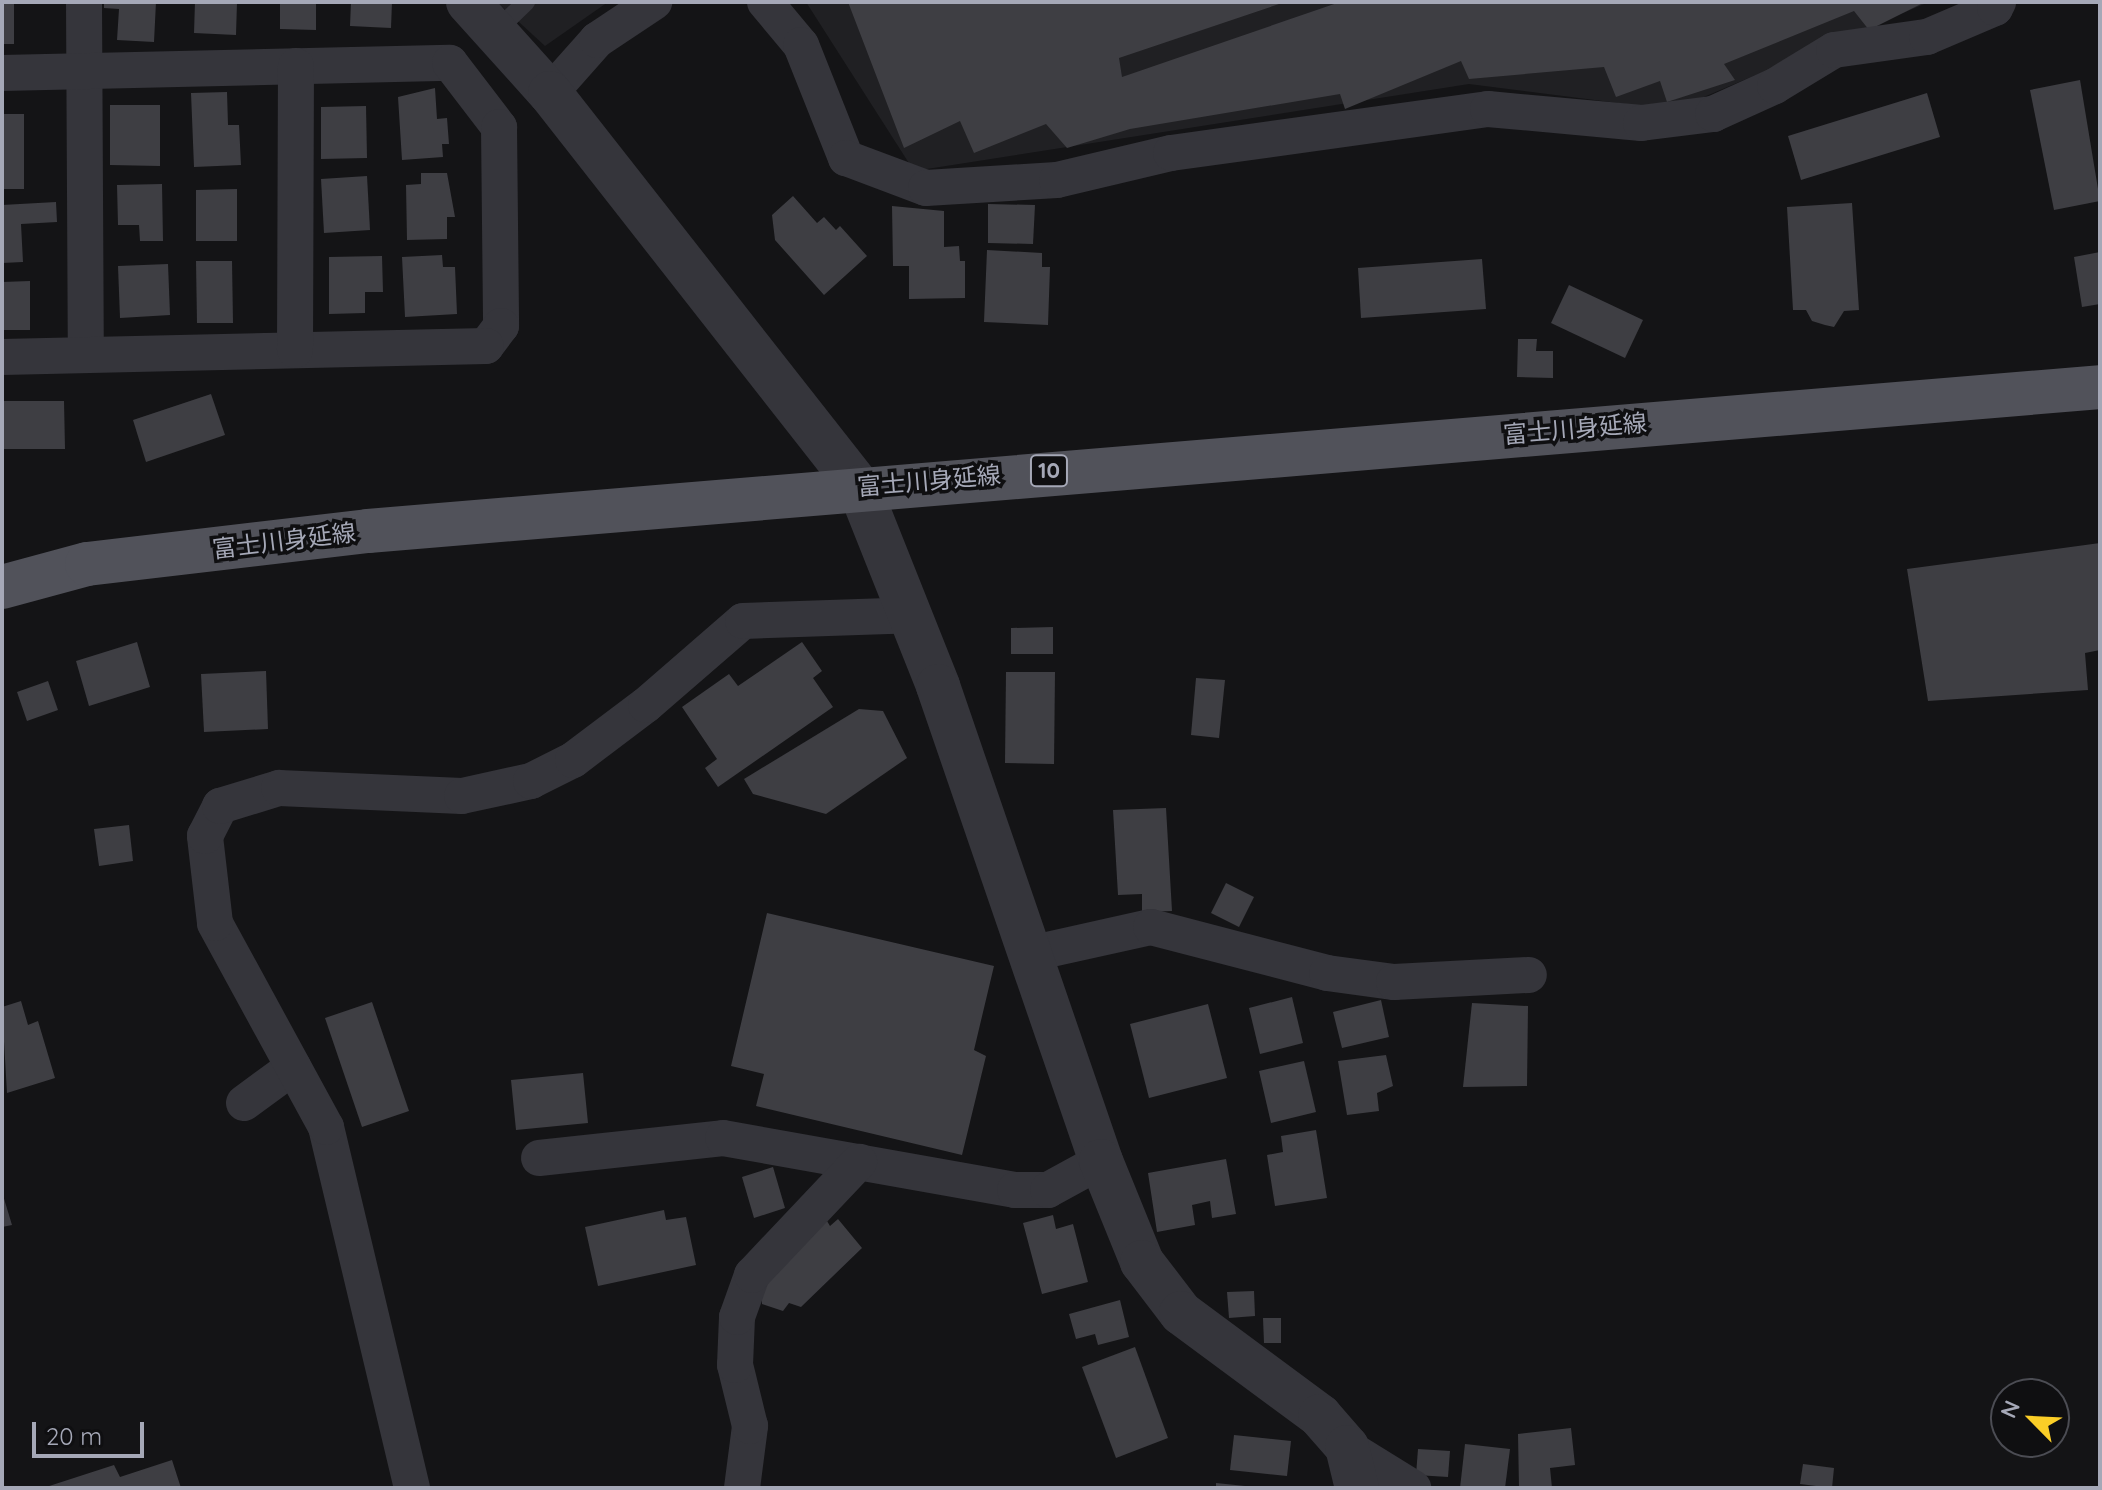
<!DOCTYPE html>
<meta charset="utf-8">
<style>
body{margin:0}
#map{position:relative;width:2102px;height:1490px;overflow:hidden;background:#141416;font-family:Quicksand,"Noto Sans JP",sans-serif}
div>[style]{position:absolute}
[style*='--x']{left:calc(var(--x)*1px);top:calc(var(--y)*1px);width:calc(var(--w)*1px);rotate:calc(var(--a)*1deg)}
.built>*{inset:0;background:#202023}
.building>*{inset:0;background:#3e3e43}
.service>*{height:18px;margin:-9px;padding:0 9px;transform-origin:9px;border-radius:9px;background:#35353b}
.minor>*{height:36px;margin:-18px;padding:0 18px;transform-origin:18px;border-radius:18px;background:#35353b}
.tertiary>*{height:44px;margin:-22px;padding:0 22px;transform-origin:22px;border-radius:22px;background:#35353b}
.primary>*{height:44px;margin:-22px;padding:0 22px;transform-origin:22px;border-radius:22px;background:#51525a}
span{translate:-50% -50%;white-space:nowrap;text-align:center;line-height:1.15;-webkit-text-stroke:7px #0f0f11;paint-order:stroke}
.shield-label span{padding:2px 6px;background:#0f0f11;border:2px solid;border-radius:6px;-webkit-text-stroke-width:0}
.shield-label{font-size:22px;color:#a5a8b7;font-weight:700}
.street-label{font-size:24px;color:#a5a8b7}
.frame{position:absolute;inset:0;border:4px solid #a5a8b7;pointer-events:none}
.north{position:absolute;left:1990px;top:1378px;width:80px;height:80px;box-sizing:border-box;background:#0f0f11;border:2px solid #4b4c53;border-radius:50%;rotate:294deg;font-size:22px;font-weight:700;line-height:32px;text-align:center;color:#a5a8b7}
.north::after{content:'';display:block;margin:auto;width:28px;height:36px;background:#fbce27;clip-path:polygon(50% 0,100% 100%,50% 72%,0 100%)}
.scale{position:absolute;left:32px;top:1422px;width:112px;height:36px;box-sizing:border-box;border:4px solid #a5a8b7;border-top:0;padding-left:10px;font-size:24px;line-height:28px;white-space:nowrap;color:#a5a8b7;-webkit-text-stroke:6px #0f0f11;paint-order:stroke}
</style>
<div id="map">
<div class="built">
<div style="clip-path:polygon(497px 2px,608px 2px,545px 46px)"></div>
<div style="clip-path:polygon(806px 2px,1929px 2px,1673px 110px,1469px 84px,914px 171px)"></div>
</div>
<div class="building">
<div style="clip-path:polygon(2px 2px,14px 2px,14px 44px,2px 44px)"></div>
<div style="clip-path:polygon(104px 2px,156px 2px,154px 42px,117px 40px,119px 9px,104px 8px)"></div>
<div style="clip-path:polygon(195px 2px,237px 2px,236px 35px,194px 33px)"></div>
<div style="clip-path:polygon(280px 2px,316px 2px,316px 30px,280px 29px)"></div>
<div style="clip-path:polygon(351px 2px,392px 2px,391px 28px,350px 26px)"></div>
<div style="clip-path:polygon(848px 2px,1285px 2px,1119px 58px,1122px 77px,1340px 2px,1925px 2px,1869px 30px,1854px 11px,1724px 64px,1735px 80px,1667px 102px,1660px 81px,1616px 97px,1604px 67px,1469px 79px,1461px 61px,1345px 109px,1340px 94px,1130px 129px,1067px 148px,1046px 124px,974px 153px,960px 121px,904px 148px)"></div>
<div style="clip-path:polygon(2080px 80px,2100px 201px,2054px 210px,2030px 90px)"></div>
<div style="clip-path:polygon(435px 88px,437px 119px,447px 118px,449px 144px,442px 144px,443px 157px,402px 160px,398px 97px)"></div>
<div style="clip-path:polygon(227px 92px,228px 125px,239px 125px,241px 165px,194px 167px,191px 93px)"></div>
<div style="clip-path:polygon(1927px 93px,1940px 137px,1801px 180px,1788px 136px)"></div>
<div style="clip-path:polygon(110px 105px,160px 105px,160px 166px,110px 165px)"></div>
<div style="clip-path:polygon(366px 106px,367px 158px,321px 159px,321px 107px)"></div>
<div style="clip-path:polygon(2px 114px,24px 114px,24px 189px,2px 189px)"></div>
<div style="clip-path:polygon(421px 173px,447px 173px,455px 217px,447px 217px,447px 239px,407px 240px,406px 185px,421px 184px)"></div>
<div style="clip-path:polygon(367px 176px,370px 230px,324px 233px,321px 179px)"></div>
<div style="clip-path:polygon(162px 184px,163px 241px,140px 241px,139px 225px,118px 225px,117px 185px)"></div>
<div style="clip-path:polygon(237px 189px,237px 241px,196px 241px,196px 190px)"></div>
<div style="clip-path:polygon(793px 196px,817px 223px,824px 217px,836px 230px,840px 226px,867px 256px,824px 295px,775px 240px,772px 215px)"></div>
<div style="clip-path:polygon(56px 202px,57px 222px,21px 224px,23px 262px,2px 263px,2px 205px)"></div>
<div style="clip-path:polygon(1852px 203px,1859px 310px,1844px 311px,1834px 327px,1825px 325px,1812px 321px,1806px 310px,1793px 310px,1787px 207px)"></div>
<div style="clip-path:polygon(988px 204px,1035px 205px,1033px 244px,988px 243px)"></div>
<div style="clip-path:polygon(892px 206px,944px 211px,944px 247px,959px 246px,960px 261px,965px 261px,965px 298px,909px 299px,909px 266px,893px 266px)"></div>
<div style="clip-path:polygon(987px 250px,1042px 253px,1042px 267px,1050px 267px,1048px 325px,984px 322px)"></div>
<div style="clip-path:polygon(2100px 252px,2100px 304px,2082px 307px,2074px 257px)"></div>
<div style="clip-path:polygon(442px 255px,443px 267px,455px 267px,457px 314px,405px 317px,402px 257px)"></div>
<div style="clip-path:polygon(382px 256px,383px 292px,365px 292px,365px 313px,329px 314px,329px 257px)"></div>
<div style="clip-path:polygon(1482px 259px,1486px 309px,1361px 318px,1358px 268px)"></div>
<div style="clip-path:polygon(196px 261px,232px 261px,233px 323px,197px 323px)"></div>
<div style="clip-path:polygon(168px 264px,170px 315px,120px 318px,118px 266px)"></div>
<div style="clip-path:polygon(30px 281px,30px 330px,2px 330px,2px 282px)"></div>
<div style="clip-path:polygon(1569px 285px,1643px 320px,1625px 358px,1551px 323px)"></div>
<div style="clip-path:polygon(1518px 339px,1537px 339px,1536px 351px,1553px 351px,1553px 378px,1517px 377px)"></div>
<div style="clip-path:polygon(211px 394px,225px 435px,146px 462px,133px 420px)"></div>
<div style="clip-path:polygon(2px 401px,64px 401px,65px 449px,2px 449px)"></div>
<div style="clip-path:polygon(2100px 543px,2100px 650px,2085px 653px,2088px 690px,1928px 701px,1907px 569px)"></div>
<div style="clip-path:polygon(1053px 627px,1053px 654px,1011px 654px,1011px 628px)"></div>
<div style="clip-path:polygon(137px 642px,150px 687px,89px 706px,76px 661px)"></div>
<div style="clip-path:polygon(802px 642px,822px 671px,813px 678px,833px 707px,718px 787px,705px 768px,717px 759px,682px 707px,729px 674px,738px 686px)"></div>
<div style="clip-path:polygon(266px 671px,268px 729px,204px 732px,201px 674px)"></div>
<div style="clip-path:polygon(1006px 672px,1055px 672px,1054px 764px,1005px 763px)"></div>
<div style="clip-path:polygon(1196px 678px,1225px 680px,1219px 738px,1191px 735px)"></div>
<div style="clip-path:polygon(48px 681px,58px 710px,27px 721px,17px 692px)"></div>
<div style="clip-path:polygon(859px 709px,883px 711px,907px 758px,826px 814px,753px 794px,744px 779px)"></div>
<div style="clip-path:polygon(1166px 808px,1172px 911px,1142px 912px,1142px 894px,1118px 895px,1113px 810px)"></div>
<div style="clip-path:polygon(129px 825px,133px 861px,99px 866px,94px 829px)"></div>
<div style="clip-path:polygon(1226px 883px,1254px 897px,1239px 927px,1211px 913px)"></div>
<div style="clip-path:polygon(767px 913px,994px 966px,974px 1050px,986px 1056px,962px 1155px,756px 1106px,764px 1074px,731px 1066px)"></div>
<div style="clip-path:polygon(1292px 997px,1303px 1043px,1260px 1054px,1249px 1008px)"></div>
<div style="clip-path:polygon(1381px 1000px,1389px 1037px,1342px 1048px,1333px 1012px)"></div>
<div style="clip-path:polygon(21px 1001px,28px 1025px,38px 1021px,55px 1078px,7px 1093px,2px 1007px)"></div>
<div style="clip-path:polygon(372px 1002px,409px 1111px,362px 1127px,325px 1018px)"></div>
<div style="clip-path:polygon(1472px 1003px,1528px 1006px,1527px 1086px,1463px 1087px)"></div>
<div style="clip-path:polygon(1208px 1004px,1227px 1078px,1149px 1098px,1130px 1024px)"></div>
<div style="clip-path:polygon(1386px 1055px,1393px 1086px,1377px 1093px,1379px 1111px,1347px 1115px,1338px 1061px)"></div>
<div style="clip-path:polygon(1304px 1061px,1316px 1112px,1271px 1123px,1259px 1071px)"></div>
<div style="clip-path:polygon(583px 1073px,588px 1123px,516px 1130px,511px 1080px)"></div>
<div style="clip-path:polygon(1316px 1130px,1327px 1198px,1275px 1206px,1267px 1155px,1283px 1152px,1281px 1136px)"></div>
<div style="clip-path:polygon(1226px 1159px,1236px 1214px,1212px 1218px,1210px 1201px,1192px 1205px,1195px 1225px,1157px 1232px,1148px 1173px)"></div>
<div style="clip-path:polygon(773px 1167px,785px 1208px,754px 1218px,742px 1177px)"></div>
<div style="clip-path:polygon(2px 1192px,12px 1225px,2px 1227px)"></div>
<div style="clip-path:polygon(664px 1210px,666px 1220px,686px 1217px,696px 1265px,598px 1286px,585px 1227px)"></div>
<div style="clip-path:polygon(1053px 1215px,1056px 1229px,1073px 1224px,1088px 1282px,1042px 1294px,1023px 1223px)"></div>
<div style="clip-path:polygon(824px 1216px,830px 1226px,838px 1219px,862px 1248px,801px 1307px,789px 1303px,783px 1311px,762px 1304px,762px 1280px)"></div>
<div style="clip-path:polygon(1254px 1291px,1255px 1316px,1229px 1318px,1227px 1292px)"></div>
<div style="clip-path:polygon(1120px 1300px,1129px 1337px,1098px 1345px,1095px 1334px,1076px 1339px,1069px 1314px)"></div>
<div style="clip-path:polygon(1263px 1318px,1281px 1318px,1281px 1343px,1264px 1343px)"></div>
<div style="clip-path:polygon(1135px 1347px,1168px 1438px,1116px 1458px,1082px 1367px)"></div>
<div style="clip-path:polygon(1571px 1428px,1575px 1465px,1550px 1468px,1552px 1488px,1519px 1488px,1518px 1434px)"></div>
<div style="clip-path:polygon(1234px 1435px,1291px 1441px,1287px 1476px,1230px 1470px)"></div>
<div style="clip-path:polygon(1465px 1444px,1510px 1449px,1505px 1488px,1460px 1488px)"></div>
<div style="clip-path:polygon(1418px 1449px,1450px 1451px,1448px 1477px,1416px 1475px)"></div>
<div style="clip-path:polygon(172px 1460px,181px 1488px,43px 1488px,114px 1465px,120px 1477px)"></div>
<div style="clip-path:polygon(1803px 1464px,1834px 1468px,1832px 1488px,1800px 1484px)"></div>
<div style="clip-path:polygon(1216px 1483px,1245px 1486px,1245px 1488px,1216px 1488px)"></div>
</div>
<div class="service">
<div style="--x:496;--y:31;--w:42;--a:-44"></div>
</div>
<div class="minor">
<div style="--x:84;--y:2;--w:352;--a:89.7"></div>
<div style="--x:765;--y:2;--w:56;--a:50.1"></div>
<div style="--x:801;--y:45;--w:122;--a:68.3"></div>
<div style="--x:846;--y:158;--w:85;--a:20.6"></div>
<div style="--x:926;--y:188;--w:131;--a:-3.5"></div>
<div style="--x:1057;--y:180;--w:117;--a:-13.3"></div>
<div style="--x:1171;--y:153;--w:320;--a:-7.9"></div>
<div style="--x:1488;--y:109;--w:154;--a:5.2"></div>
<div style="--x:1641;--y:123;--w:73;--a:-7.1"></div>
<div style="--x:1713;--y:114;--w:68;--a:-24.3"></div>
<div style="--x:1775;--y:86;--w:69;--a:-31.4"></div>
<div style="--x:1834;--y:50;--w:94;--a:-8"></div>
<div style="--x:1927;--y:37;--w:74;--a:-23.1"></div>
<div style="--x:1995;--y:8;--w:7;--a:-63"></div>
<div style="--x:2;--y:73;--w:448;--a:-1.3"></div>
<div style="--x:450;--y:63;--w:81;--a:52.6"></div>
<div style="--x:499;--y:127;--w:199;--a:89.4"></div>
<div style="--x:501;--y:326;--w:25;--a:127"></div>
<div style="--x:486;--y:346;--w:484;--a:178.7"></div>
<div style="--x:550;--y:93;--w:71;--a:-48.4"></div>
<div style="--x:597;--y:40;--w:69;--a:-33.7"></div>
<div style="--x:295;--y:350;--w:284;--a:-89.8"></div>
<div style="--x:1029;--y:954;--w:125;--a:-12.5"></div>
<div style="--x:1151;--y:927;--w:182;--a:14.6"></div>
<div style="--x:1327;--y:973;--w:68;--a:7.7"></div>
<div style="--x:1394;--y:982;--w:135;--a:-3"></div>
<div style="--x:244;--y:1103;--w:61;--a:-36.3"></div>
<div style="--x:539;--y:1158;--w:185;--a:-6.2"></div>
<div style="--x:723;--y:1138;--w:297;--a:10.1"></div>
<div style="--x:1015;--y:1190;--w:33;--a:0"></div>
<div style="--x:1048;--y:1190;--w:60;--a:-28.7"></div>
<div style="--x:1347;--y:1447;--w:78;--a:31.8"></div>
<div style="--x:412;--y:1488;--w:371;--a:-103.4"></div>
<div style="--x:326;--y:1127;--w:232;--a:-118.6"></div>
<div style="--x:215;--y:923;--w:88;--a:-96.6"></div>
<div style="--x:205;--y:836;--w:34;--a:-63"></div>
<div style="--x:220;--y:806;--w:62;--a:-17"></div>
<div style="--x:279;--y:788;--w:183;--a:2.5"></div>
<div style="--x:462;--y:796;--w:71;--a:-12.3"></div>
<div style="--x:531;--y:781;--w:47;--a:-26.6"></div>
<div style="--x:573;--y:760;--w:91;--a:-37"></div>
<div style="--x:646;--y:705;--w:128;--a:-40.9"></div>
<div style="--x:743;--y:621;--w:168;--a:-2"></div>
<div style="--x:742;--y:1488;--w:63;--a:-82.6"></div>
<div style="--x:750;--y:1426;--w:63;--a:-103.8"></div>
<div style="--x:735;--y:1365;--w:48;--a:-87.6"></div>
<div style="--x:737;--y:1317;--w:45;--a:-70.3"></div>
<div style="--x:752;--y:1275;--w:156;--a:-46.6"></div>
</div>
<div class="tertiary">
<div style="--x:468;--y:2;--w:122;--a:48"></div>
<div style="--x:550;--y:93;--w:501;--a:51.89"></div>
<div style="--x:859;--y:487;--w:214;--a:68.3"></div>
<div style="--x:938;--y:686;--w:502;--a:71.06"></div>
<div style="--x:1101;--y:1161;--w:109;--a:67.9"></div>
<div style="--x:1142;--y:1262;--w:64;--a:52.6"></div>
<div style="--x:1181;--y:1313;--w:173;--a:36.5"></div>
<div style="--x:1320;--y:1416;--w:41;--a:48.9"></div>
<div style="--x:1347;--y:1447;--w:42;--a:76.3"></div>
</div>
<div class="primary">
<div style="--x:2;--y:587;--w:88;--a:-15.1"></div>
<div style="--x:87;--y:564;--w:283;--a:-6.7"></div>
<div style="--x:368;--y:531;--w:1738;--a:-4.75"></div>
</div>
<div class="shield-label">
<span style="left:1049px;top:471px">10</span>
</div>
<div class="street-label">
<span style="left:1575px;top:429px;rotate:-5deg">富士川身延線</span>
<span style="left:929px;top:481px;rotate:-5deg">富士川身延線</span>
<span style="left:284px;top:541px;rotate:-7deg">富士川身延線</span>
</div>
<div class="frame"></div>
<div class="north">N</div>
<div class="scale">20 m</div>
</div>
